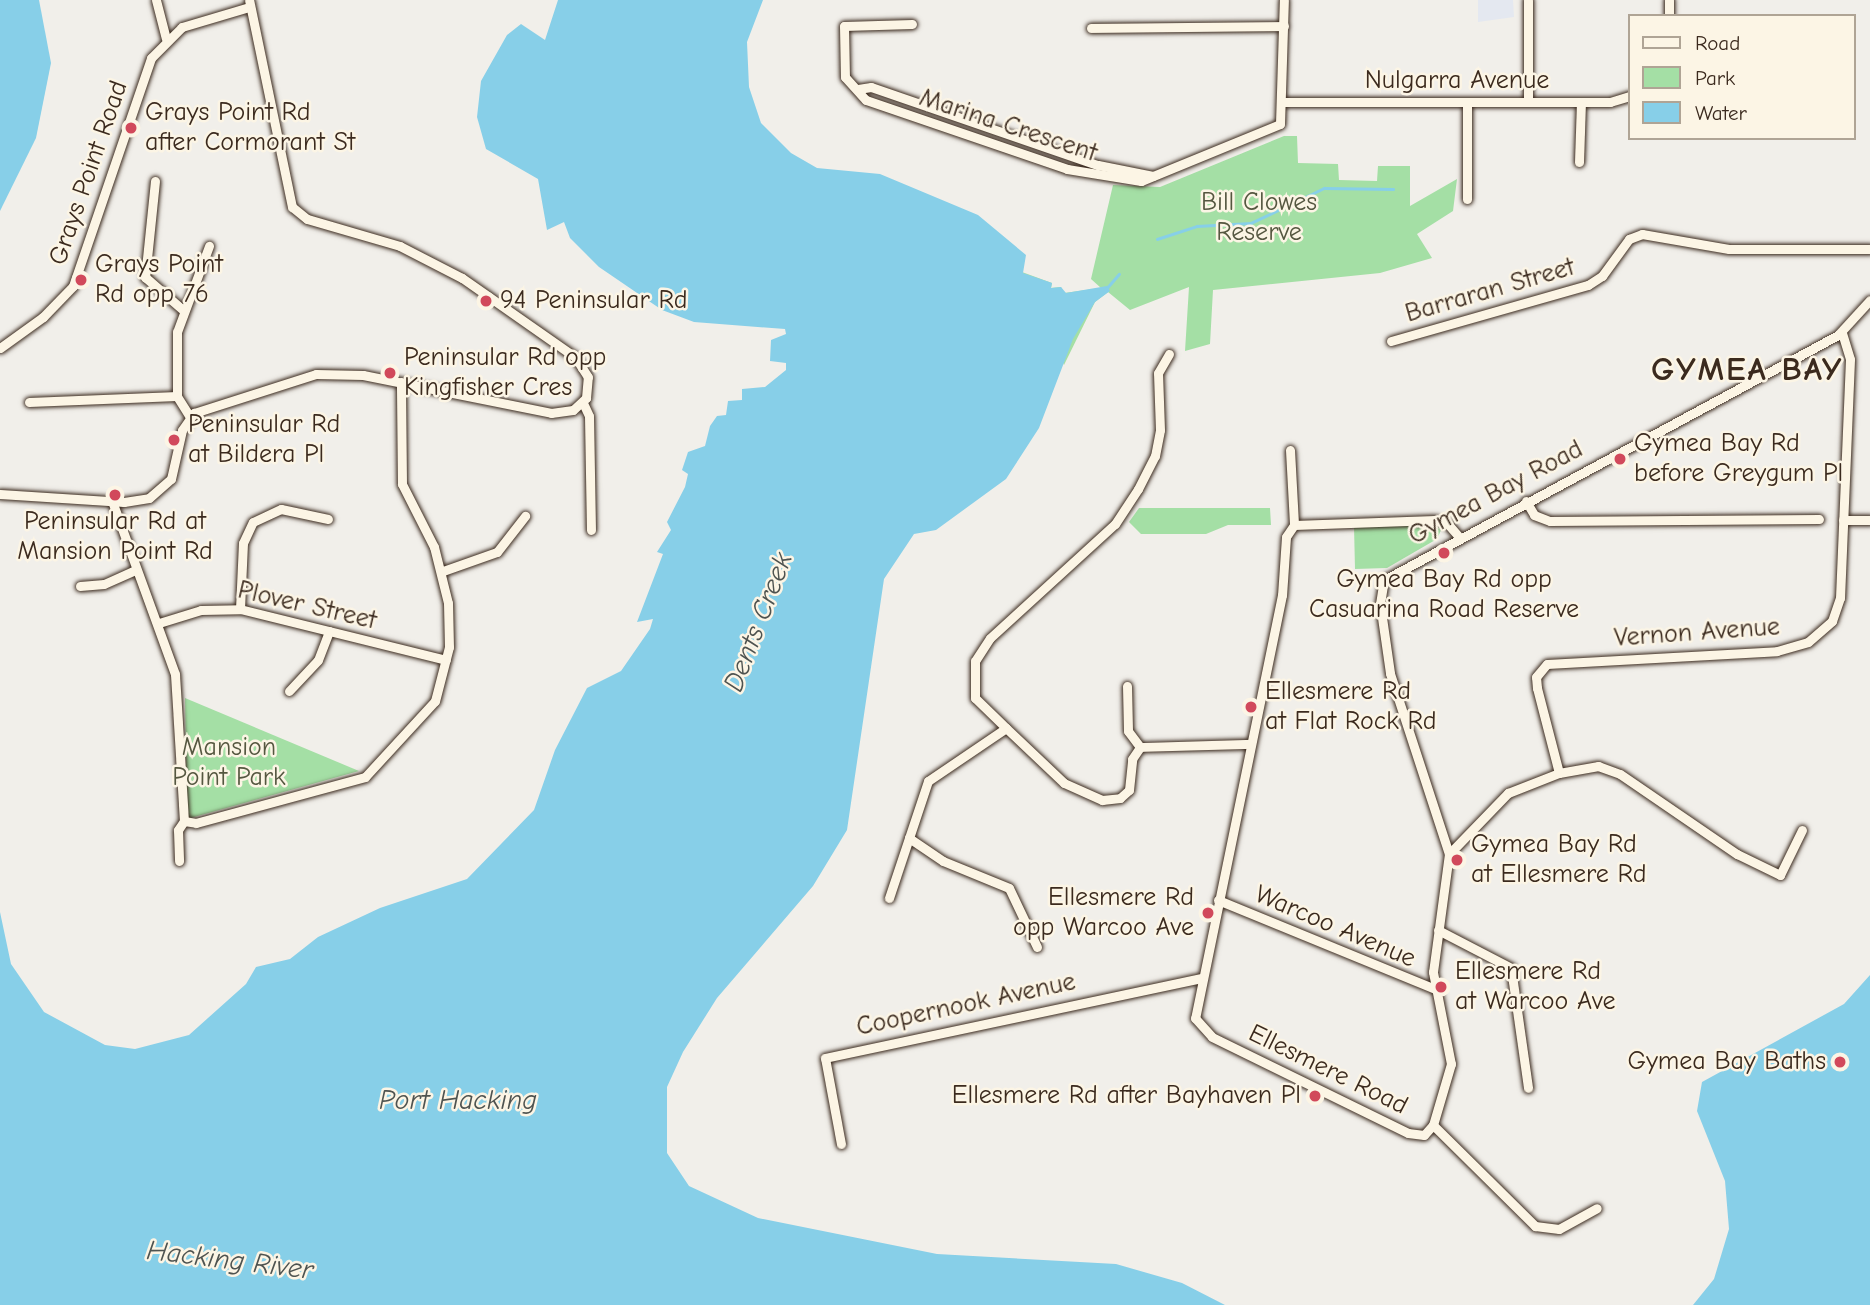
<!DOCTYPE html>
<style>
body{margin:0}
#map{position:relative;width:1870px;height:1305px;overflow:hidden;background:#f1efea;font-family:"Comic Neue",sans-serif}
div>[style]{position:absolute}
[style*='--x']{left:calc(var(--x)*1px);top:calc(var(--y)*1px);width:calc(var(--w)*1px);rotate:calc(var(--a)*1deg)}
.built>*{inset:0;background:#e4e8f0}
.green>*{inset:0;background:#a4dfa5}
.water>*{inset:0;background:#87cfe8}
.stream>*{height:2.5px;margin:-1.25px;padding:0 1.25px;transform-origin:1.25px;border-radius:1.25px;background:#87cfe8}
.roads{filter:drop-shadow(0 0 2px #3b2a1e) drop-shadow(0 0 2px #3b2a1e)}
.minor>*{height:9px;margin:-4.5px;padding:0 4.5px;transform-origin:4.5px;border-radius:4.5px;background:#fcf5e5}
.dots>*{width:19px;height:19px;translate:-50% -50%;box-sizing:border-box;border:4px solid #fcf5e5;border-radius:50%}
span{translate:-50% -50%;white-space:nowrap;text-align:center;line-height:1.15;-webkit-text-stroke:5px #fcf5e5;paint-order:stroke}
.street-label{font-size:26px;color:#3b2a1e}
.poi-label{font-size:26px;color:#3b2a1e}
.left{translate:0 -50%;text-align:left}
.right{translate:-100% -50%;text-align:right}
.park-label{font-size:26px;color:#555740}
.water-label{font-size:28px;color:#4e5350;font-style:italic}
.district-label{font-size:33px;color:#3b2a1e;font-weight:700;letter-spacing:2px}
.legend{position:absolute;left:1628px;top:14px;width:228px;height:126px;box-sizing:border-box;background:#fcf5e5;border:2px solid #afa495;margin:0;padding:9px 12px;list-style:none;font-size:21px;color:#3b2a1e}
.legend li{display:flex;align-items:center;gap:14px;height:35px}
.legend b{width:35px;border:2px solid #afa495}
</style>
<div id="map">
<div class="built">
<div style="clip-path:polygon(1478px 0,1513px 0,1514px 17px,1478px 22px)"></div>
</div>
<div class="green">
<div style="clip-path:polygon(1284px 136px,1297px 136px,1298px 163px,1338px 164px,1339px 180px,1377px 181px,1378px 166px,1410px 166px,1410px 206px,1457px 179px,1453px 211px,1417px 234px,1432px 258px,1380px 273px,1213px 290px,1210px 344px,1185px 351px,1189px 287px,1130px 310px,1108px 292px,1095px 302px,1064px 365px,1022px 272px,1052px 283px,1051px 288px,1061px 287px,1064px 293px,1101px 288px,1091px 279px,1113px 185px,1160px 187px)"></div>
<div style="clip-path:polygon(1139px 508px,1270px 508px,1271px 525px,1228px 525px,1206px 534px,1141px 534px,1129px 522px)"></div>
<div style="clip-path:polygon(1436px 525px,1441px 530px,1437px 539px,1387px 568px,1355px 569px,1354px 526px)"></div>
<div style="clip-path:polygon(185px 698px,359px 771px,187px 819px)"></div>
</div>
<div class="water">
<div style="clip-path:polygon(0 0,39px 0,51px 63px,36px 138px,0 211px)"></div>
<div style="clip-path:polygon(558px 0,763px 0,747px 42px,749px 87px,761px 123px,791px 153px,817px 168px,880px 174px,978px 215px,1026px 255px,1023px 273px,1052px 283px,1051px 288px,1061px 287px,1066px 293px,1107px 286px,1110px 291px,1095px 302px,1073px 339px,1039px 428px,1006px 479px,936px 530px,914px 534px,884px 579px,847px 830px,813px 886px,717px 998px,683px 1052px,667px 1087px,667px 1153px,689px 1186px,758px 1218px,937px 1254px,1116px 1264px,1182px 1283px,1225px 1305px,0 1305px,0 912px,11px 964px,44px 1012px,105px 1045px,135px 1049px,189px 1035px,246px 984px,256px 967px,290px 959px,318px 937px,380px 908px,467px 879px,534px 810px,555px 750px,587px 688px,621px 671px,650px 629px,653px 619px,637px 622px,663px 554px,657px 552px,671px 530px,667px 522px,685px 487px,688px 474px,682px 470px,688px 452px,705px 446px,710px 426px,717px 416px,726px 415px,728px 401px,742px 400px,742px 389px,765px 387px,786px 370px,786px 363px,770px 361px,771px 340px,786px 334px,785px 329px,694px 322px,662px 310px,599px 267px,570px 238px,564px 222px,547px 230px,538px 179px,486px 149px,477px 117px,481px 81px,507px 35px,521px 24px,545px 40px)"></div>
<div style="clip-path:polygon(1870px 975px,1870px 1305px,1693px 1305px,1714px 1279px,1729px 1229px,1725px 1181px,1697px 1111px,1702px 1082px,1844px 1004px)"></div>
</div>
<div class="stream">
<div style="--x:1157;--y:239;--w:42;--a:-18"></div>
<div style="--x:1197;--y:226;--w:54;--a:-3.2"></div>
<div style="--x:1251;--y:223;--w:81;--a:-25.6"></div>
<div style="--x:1324;--y:188;--w:69;--a:0.8"></div>
<div style="--x:1105;--y:290;--w:21;--a:-49"></div>
</div>
<div class="roads">
<div class="minor">
<div style="--x:156;--y:0;--w:40;--a:75.6"></div>
<div style="--x:1528;--y:0;--w:101;--a:90"></div>
<div style="--x:1669;--y:16;--w:16;--a:-90"></div>
<div style="--x:912;--y:24;--w:68;--a:178.3"></div>
<div style="--x:844;--y:26;--w:51;--a:88.9"></div>
<div style="--x:845;--y:77;--w:31;--a:48"></div>
<div style="--x:866;--y:100;--w:213;--a:18.9"></div>
<div style="--x:1067;--y:169;--w:75;--a:9.2"></div>
<div style="--x:1141;--y:181;--w:150;--a:-22.3"></div>
<div style="--x:1280;--y:124;--w:124;--a:-88.2"></div>
<div style="--x:1091;--y:28;--w:193;--a:-0.6"></div>
<div style="--x:858;--y:89;--w:13;--a:-9"></div>
<div style="--x:871;--y:87;--w:240;--a:19"></div>
<div style="--x:1098;--y:165;--w:56;--a:11.3"></div>
<div style="--x:1283;--y:102;--w:327;--a:0"></div>
<div style="--x:1610;--y:102;--w:21;--a:-17"></div>
<div style="--x:1579;--y:162;--w:60;--a:-88.1"></div>
<div style="--x:155;--y:181;--w:97;--a:95.9"></div>
<div style="--x:145;--y:277;--w:49;--a:40.9"></div>
<div style="--x:1467;--y:199;--w:97;--a:-90"></div>
<div style="--x:1391;--y:341;--w:205;--a:-15.9"></div>
<div style="--x:1588;--y:285;--w:17;--a:-33"></div>
<div style="--x:1602;--y:276;--w:46;--a:-53.9"></div>
<div style="--x:1629;--y:239;--w:14;--a:-21"></div>
<div style="--x:1642;--y:234;--w:88;--a:9.8"></div>
<div style="--x:1729;--y:249;--w:141;--a:0"></div>
<div style="--x:0;--y:348;--w:53;--a:-35.8"></div>
<div style="--x:43;--y:317;--w:43;--a:-45.9"></div>
<div style="--x:73;--y:286;--w:241;--a:-71.1"></div>
<div style="--x:151;--y:58;--w:44;--a:-45"></div>
<div style="--x:182;--y:27;--w:70;--a:-16.6"></div>
<div style="--x:29;--y:402;--w:148;--a:-2.3"></div>
<div style="--x:583;--y:403;--w:14;--a:65"></div>
<div style="--x:589;--y:416;--w:114;--a:89"></div>
<div style="--x:190;--y:417;--w:25;--a:-122"></div>
<div style="--x:177;--y:396;--w:64;--a:-90"></div>
<div style="--x:177;--y:332;--w:92;--a:-69.6"></div>
<div style="--x:1290;--y:450;--w:75;--a:86.9"></div>
<div style="--x:0;--y:494;--w:124;--a:3.7"></div>
<div style="--x:124;--y:502;--w:25;--a:-9"></div>
<div style="--x:149;--y:498;--w:29;--a:-41"></div>
<div style="--x:171;--y:479;--w:50;--a:-77.3"></div>
<div style="--x:182;--y:430;--w:21;--a:-55"></div>
<div style="--x:194;--y:413;--w:128;--a:-17.7"></div>
<div style="--x:316;--y:374;--w:47;--a:1.2"></div>
<div style="--x:363;--y:375;--w:192;--a:11.4"></div>
<div style="--x:551;--y:413;--w:22;--a:-8"></div>
<div style="--x:573;--y:410;--w:18;--a:-43"></div>
<div style="--x:586;--y:398;--w:21;--a:-85"></div>
<div style="--x:588;--y:377;--w:24;--a:-123"></div>
<div style="--x:575;--y:357;--w:138;--a:-145"></div>
<div style="--x:462;--y:278;--w:70;--a:-152.7"></div>
<div style="--x:400;--y:246;--w:97;--a:-163.8"></div>
<div style="--x:307;--y:219;--w:19;--a:-141"></div>
<div style="--x:292;--y:207;--w:211;--a:-101.7"></div>
<div style="--x:112;--y:501;--w:184;--a:70"></div>
<div style="--x:175;--y:674;--w:147;--a:86.5"></div>
<div style="--x:184;--y:821;--w:11;--a:124"></div>
<div style="--x:178;--y:830;--w:31;--a:88"></div>
<div style="--x:1526;--y:501;--w:16;--a:60"></div>
<div style="--x:1534;--y:515;--w:17;--a:21"></div>
<div style="--x:1550;--y:521;--w:269;--a:-0.4"></div>
<div style="--x:1843;--y:520;--w:27;--a:0"></div>
<div style="--x:1294;--y:525;--w:14;--a:124"></div>
<div style="--x:1286;--y:537;--w:58;--a:93.9"></div>
<div style="--x:1282;--y:595;--w:432;--a:101.6"></div>
<div style="--x:1195;--y:1018;--w:25;--a:48"></div>
<div style="--x:1212;--y:1037;--w:218;--a:26.1"></div>
<div style="--x:1408;--y:1133;--w:16;--a:7"></div>
<div style="--x:1424;--y:1135;--w:13;--a:-48"></div>
<div style="--x:1433;--y:1125;--w:64;--a:-73.6"></div>
<div style="--x:1451;--y:1064;--w:94;--a:-101.1"></div>
<div style="--x:1433;--y:972;--w:119;--a:-82.3"></div>
<div style="--x:1449;--y:854;--w:190;--a:-108.1"></div>
<div style="--x:1390;--y:673;--w:70;--a:-98.2"></div>
<div style="--x:1380;--y:604;--w:24;--a:-81"></div>
<div style="--x:1384;--y:580;--w:516;--a:-28.35"></div>
<div style="--x:1838;--y:335;--w:47;--a:-47.6"></div>
<div style="--x:1294;--y:525;--w:141;--a:-2"></div>
<div style="--x:1435;--y:520;--w:12;--a:14"></div>
<div style="--x:1447;--y:523;--w:18;--a:49"></div>
<div style="--x:443;--y:571;--w:57;--a:-19.4"></div>
<div style="--x:497;--y:552;--w:46;--a:-52.1"></div>
<div style="--x:80;--y:586;--w:24;--a:-5"></div>
<div style="--x:104;--y:584;--w:34;--a:-24"></div>
<div style="--x:240;--y:609;--w:66;--a:-87.4"></div>
<div style="--x:243;--y:543;--w:23;--a:-65"></div>
<div style="--x:253;--y:522;--w:31;--a:-25"></div>
<div style="--x:281;--y:509;--w:48;--a:12"></div>
<div style="--x:159;--y:623;--w:44;--a:-17.2"></div>
<div style="--x:201;--y:610;--w:39;--a:-1"></div>
<div style="--x:240;--y:609;--w:212;--a:13.9"></div>
<div style="--x:1127;--y:686;--w:45;--a:88.7"></div>
<div style="--x:1128;--y:731;--w:20;--a:53"></div>
<div style="--x:289;--y:691;--w:42;--a:-46.9"></div>
<div style="--x:318;--y:660;--w:31;--a:-69"></div>
<div style="--x:1006;--y:728;--w:43;--a:-135.9"></div>
<div style="--x:975;--y:698;--w:37;--a:-90"></div>
<div style="--x:975;--y:661;--w:27;--a:-57"></div>
<div style="--x:990;--y:638;--w:169;--a:-42.4"></div>
<div style="--x:1115;--y:524;--w:42;--a:-56.7"></div>
<div style="--x:1138;--y:489;--w:37;--a:-63"></div>
<div style="--x:1155;--y:456;--w:26;--a:-79"></div>
<div style="--x:1160;--y:430;--w:57;--a:-92"></div>
<div style="--x:1158;--y:373;--w:22;--a:-60"></div>
<div style="--x:1559;--y:773;--w:88;--a:-104.5"></div>
<div style="--x:1537;--y:688;--w:11;--a:-95"></div>
<div style="--x:1536;--y:677;--w:17;--a:-50"></div>
<div style="--x:1547;--y:664;--w:230;--a:-3.2"></div>
<div style="--x:1777;--y:651;--w:32;--a:-16"></div>
<div style="--x:1808;--y:642;--w:32;--a:-41"></div>
<div style="--x:1832;--y:621;--w:24;--a:-71"></div>
<div style="--x:1840;--y:598;--w:239;--a:-87.6"></div>
<div style="--x:1850;--y:359;--w:28;--a:-107"></div>
<div style="--x:184;--y:821;--w:12;--a:9"></div>
<div style="--x:196;--y:823;--w:175;--a:-15.2"></div>
<div style="--x:365;--y:777;--w:103;--a:-47.4"></div>
<div style="--x:435;--y:701;--w:56;--a:-75.5"></div>
<div style="--x:449;--y:647;--w:44;--a:-91.3"></div>
<div style="--x:448;--y:603;--w:58;--a:-104"></div>
<div style="--x:434;--y:547;--w:71;--a:-116.9"></div>
<div style="--x:402;--y:484;--w:102;--a:-90.6"></div>
<div style="--x:1449;--y:854;--w:85;--a:-46"></div>
<div style="--x:1508;--y:793;--w:55;--a:-21.4"></div>
<div style="--x:1559;--y:773;--w:40;--a:-10"></div>
<div style="--x:1598;--y:766;--w:23;--a:20"></div>
<div style="--x:1620;--y:774;--w:142;--a:34.4"></div>
<div style="--x:1737;--y:854;--w:48;--a:26"></div>
<div style="--x:1780;--y:875;--w:50;--a:-63.9"></div>
<div style="--x:889;--y:898;--w:63;--a:-71.6"></div>
<div style="--x:1218;--y:900;--w:235;--a:22.3"></div>
<div style="--x:1438;--y:930;--w:82;--a:27.5"></div>
<div style="--x:1511;--y:968;--w:121;--a:81.9"></div>
<div style="--x:1037;--y:947;--w:65;--a:-115.4"></div>
<div style="--x:1009;--y:888;--w:71;--a:-157.8"></div>
<div style="--x:943;--y:861;--w:41;--a:-145.9"></div>
<div style="--x:909;--y:838;--w:60;--a:-71.6"></div>
<div style="--x:928;--y:781;--w:94;--a:-34.2"></div>
<div style="--x:1006;--y:728;--w:80;--a:43.5"></div>
<div style="--x:1064;--y:783;--w:42;--a:24.1"></div>
<div style="--x:1102;--y:800;--w:18;--a:-6"></div>
<div style="--x:1120;--y:798;--w:12;--a:-42"></div>
<div style="--x:1129;--y:790;--w:31;--a:-84"></div>
<div style="--x:1132;--y:759;--w:14;--a:-56"></div>
<div style="--x:1140;--y:747;--w:109;--a:-1.6"></div>
<div style="--x:1433;--y:1125;--w:144;--a:44.7"></div>
<div style="--x:1535;--y:1226;--w:24;--a:7"></div>
<div style="--x:1559;--y:1229;--w:43;--a:-28.9"></div>
<div style="--x:841;--y:1144;--w:87;--a:-100.5"></div>
<div style="--x:825;--y:1058;--w:384;--a:-12"></div>
</div>
</div>
<div class="dots">
<div style="left:131px;top:128px;background:#d1495b"></div>
<div style="left:81px;top:280px;background:#d1495b"></div>
<div style="left:486px;top:301px;background:#d1495b"></div>
<div style="left:390px;top:373px;background:#d1495b"></div>
<div style="left:174px;top:440px;background:#d1495b"></div>
<div style="left:1620px;top:459px;background:#d1495b"></div>
<div style="left:115px;top:495px;background:#d1495b"></div>
<div style="left:1444px;top:553px;background:#d1495b"></div>
<div style="left:1251px;top:707px;background:#d1495b"></div>
<div style="left:1457px;top:860px;background:#d1495b"></div>
<div style="left:1208px;top:913px;background:#d1495b"></div>
<div style="left:1441px;top:987px;background:#d1495b"></div>
<div style="left:1840px;top:1062px;background:#d1495b"></div>
<div style="left:1315px;top:1096px;background:#d1495b"></div>
</div>
<div class="street-label">
<span style="left:1457px;top:81px">Nulgarra Avenue</span>
<span style="left:1008px;top:126px;rotate:18deg">Marina Crescent</span>
<span style="left:89px;top:173px;rotate:-71deg">Grays Point Road</span>
<span style="left:1490px;top:291px;rotate:-16deg">Barraran Street</span>
<span style="left:1496px;top:493px;rotate:-28deg">Gymea Bay Road</span>
<span style="left:307px;top:606px;rotate:13deg">Plover Street</span>
<span style="left:1697px;top:633px;rotate:-4deg">Vernon Avenue</span>
<span style="left:1335px;top:927px;rotate:23deg">Warcoo Avenue</span>
<span style="left:966px;top:1005px;rotate:-12deg">Coopernook Avenue</span>
<span style="left:1328px;top:1070px;rotate:26deg">Ellesmere Road</span>
</div>
<div class="poi-label">
<span class="left" style="left:145px;top:128px">Grays Point Rd<br>after Cormorant St</span>
<span class="left" style="left:95px;top:280px">Grays Point<br>Rd opp 76</span>
<span class="left" style="left:500px;top:301px">94 Peninsular Rd</span>
<span class="left" style="left:404px;top:373px">Peninsular Rd opp<br>Kingfisher Cres</span>
<span class="left" style="left:188px;top:440px">Peninsular Rd<br>at Bildera Pl</span>
<span class="left" style="left:1634px;top:459px">Gymea Bay Rd<br>before Greygum Pl</span>
<span style="left:115px;top:537px">Peninsular Rd at<br>Mansion Point Rd</span>
<span style="left:1444px;top:595px">Gymea Bay Rd opp<br>Casuarina Road Reserve</span>
<span class="left" style="left:1265px;top:707px">Ellesmere Rd<br>at Flat Rock Rd</span>
<span class="left" style="left:1471px;top:860px">Gymea Bay Rd<br>at Ellesmere Rd</span>
<span class="right" style="left:1194px;top:913px">Ellesmere Rd<br>opp Warcoo Ave</span>
<span class="left" style="left:1455px;top:987px">Ellesmere Rd<br>at Warcoo Ave</span>
<span class="right" style="left:1826px;top:1062px">Gymea Bay Baths</span>
<span class="right" style="left:1301px;top:1096px">Ellesmere Rd after Bayhaven Pl</span>
</div>
<div class="park-label">
<span style="left:1259px;top:218px">Bill Clowes<br>Reserve</span>
<span style="left:229px;top:763px">Mansion<br>Point Park</span>
</div>
<div class="water-label">
<span style="left:758px;top:622px;rotate:-69deg">Dents Creek</span>
<span style="left:458px;top:1100px">Port Hacking</span>
<span style="left:230px;top:1260px;rotate:7deg">Hacking River</span>
</div>
<div class="district-label">
<span style="left:1747px;top:370px">GYMEA BAY</span>
</div>
<ul class="legend">
<li><b style="height:9px;background:#fcf5e5"></b>Road</li>
<li><b style="height:19px;background:#a4dfa5"></b>Park</li>
<li><b style="height:19px;background:#87cfe8"></b>Water</li>
</ul>
</div>
